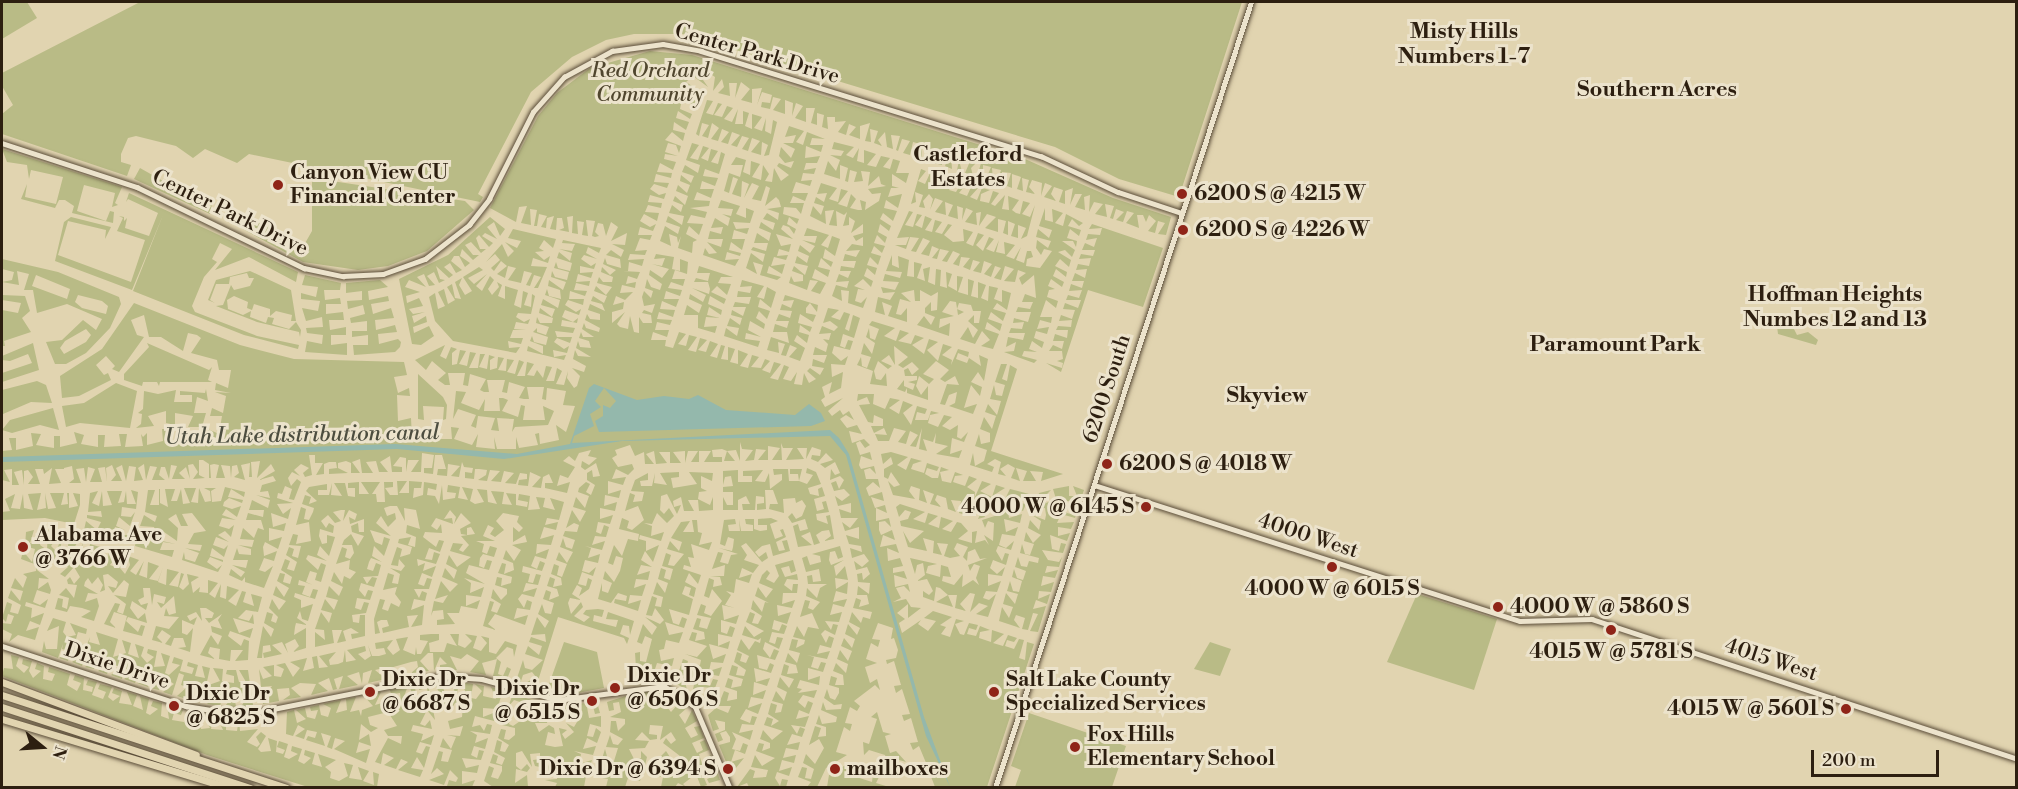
<!DOCTYPE html>
<style>
body{margin:0}
#map{position:relative;width:2018px;height:789px;overflow:hidden;background:#e1d4b0;font-family:"Libre Bodoni",serif}
div>[style]{position:absolute}
[style*='--x']{left:calc(var(--x)*1px);top:calc(var(--y)*1px);width:calc(var(--w)*1px);rotate:calc(var(--a)*1deg)}
.green>*{inset:0;background:#b9bb86}
.water>*{inset:0;background:#94b8ac}
.roads{filter:drop-shadow(0 0 2px #5a4c38) drop-shadow(0 0 2px #5a4c38)}
.tertiary>*{height:4.5px;margin:-2.25px;padding:0 2.25px;transform-origin:2.25px;border-radius:2.25px;background:#ece3cc}
.secondary>*{height:5px;margin:-2.5px;padding:0 2.5px;transform-origin:2.5px;border-radius:2.5px;background:#ece3cc}
.motorway>*{height:7px;margin:-3.5px;padding:0 3.5px;transform-origin:3.5px;border-radius:3.5px;background:#e1d4b0}
.dots>*{width:16px;height:16px;translate:-50% -50%;box-sizing:border-box;border:3px solid #ece3cc;border-radius:50%}
span{translate:-50% -50%;white-space:nowrap;text-align:center;line-height:1.15;-webkit-text-stroke:6px #ece3cc;paint-order:stroke}
.street-label{font-size:21px;color:#2d1f10}
.park-label{font-size:21px;color:#50462e;font-style:italic}
.poi-label{font-size:21px;color:#2d1f10;font-weight:700}
.left{translate:0 -50%;text-align:left}
.right{translate:-100% -50%;text-align:right}
.neighbourhood-label{font-size:22px;color:#2d1f10;font-weight:700}
.water-label{font-size:22px;color:#4c4d3f;font-style:italic}
.frame{position:absolute;inset:0;border:3px solid #2d1f10;pointer-events:none}
.north{position:absolute;left:12px;top:717px;width:60px;height:60px;-webkit-text-stroke:4px #ece3cc;paint-order:stroke;rotate:108deg;font-size:16px;font-weight:700;line-height:24px;text-align:center;color:#2d1f10}
.north::after{content:'';display:block;margin:auto;width:21px;height:27px;background:#2d1f10;clip-path:polygon(50% 0,100% 100%,50% 72%,0 100%)}
.scale{position:absolute;left:1811px;top:750px;width:128px;height:27px;box-sizing:border-box;border:3px solid #2d1f10;border-top:0;padding-left:8px;font-size:18px;line-height:21px;white-space:nowrap;color:#2d1f10;-webkit-text-stroke:4px #ece3cc;paint-order:stroke}
</style>
<div id="map">
<div class="green">
<div style="clip-path:polygon(2px 2px,27px 2px,37px 18px,2px 39px)"></div>
<div style="clip-path:polygon(140px 2px,1242px 2px,1179px 197px,1119px 179px,1055px 147px,683px 34px,634px 34px,606px 40px,572px 57px,531px 92px,478px 194px,483px 197px,480px 202px,249px 154px,237px 163px,205px 149px,193px 158px,176px 146px,136px 136px,128px 138px,121px 154px,121px 162px,131px 165px,127px 176px,2px 134px,2px 114px,13px 105px,2px 86px,2px 73px)"></div>
<div style="clip-path:polygon(650px 51px,692px 55px,1025px 159px,1113px 198px,1171px 217px,1166px 235px,1158px 234px,1165px 223px,1158px 221px,1155px 233px,1148px 231px,1156px 221px,1149px 215px,1146px 222px,1143px 215px,1137px 215px,1139px 228px,1126px 223px,1134px 213px,1127px 211px,1123px 222px,1116px 220px,1124px 212px,1116px 209px,1113px 219px,1110px 218px,1114px 206px,1105px 204px,1107px 217px,1095px 214px,1103px 204px,1094px 202px,1089px 212px,1090px 195px,1084px 197px,1085px 210px,1075px 207px,1082px 194px,1075px 194px,1070px 205px,1073px 188px,1065px 191px,1065px 204px,1059px 202px,1063px 190px,1054px 187px,1051px 194px,1056px 201px,1044px 197px,1052px 186px,1045px 183px,1041px 196px,1042px 183px,1032px 180px,1029px 187px,1035px 194px,1026px 192px,1029px 180px,1022px 178px,1023px 191px,1017px 189px,1021px 177px,1012px 174px,1012px 188px,1007px 186px,1011px 173px,1002px 172px,1002px 185px,997px 183px,1001px 170px,992px 168px,993px 181px,986px 179px,991px 167px,983px 165px,983px 179px,977px 177px,981px 163px,977px 162px,971px 168px,973px 176px,965px 173px,971px 159px,966px 157px,960px 164px,962px 172px,957px 170px,960px 156px,951px 155px,952px 169px,945px 166px,949px 155px,941px 153px,942px 165px,933px 163px,940px 152px,932px 150px,926px 160px,929px 148px,922px 146px,922px 159px,912px 156px,920px 144px,913px 142px,910px 155px,903px 153px,910px 141px,902px 139px,898px 151px,896px 150px,900px 136px,891px 135px,893px 149px,887px 147px,885px 132px,878px 140px,882px 146px,874px 143px,878px 131px,870px 129px,871px 142px,865px 141px,870px 123px,860px 126px,860px 139px,849px 135px,856px 127px,849px 124px,846px 135px,838px 132px,846px 121px,835px 122px,835px 117px,827px 117px,828px 129px,822px 127px,824px 115px,817px 113px,817px 125px,811px 123px,815px 108px,806px 108px,806px 122px,795px 118px,803px 106px,796px 103px,792px 116px,793px 103px,785px 100px,785px 114px,773px 110px,781px 99px,773px 97px,770px 109px,761px 107px,762px 102px,770px 103px,772px 95px,762px 92px,757px 105px,762px 88px,752px 89px,752px 103px,741px 100px,750px 89px,741px 82px,735px 98px,737px 83px,729px 83px,730px 96px,718px 93px,724px 87px,722px 79px,713px 91px,715px 77px,706px 71px,703px 80px,708px 87px,693px 76px,686px 82px,698px 90px,695px 97px,690px 90px,681px 92px,683px 98px,696px 100px,693px 110px,690px 101px,682px 99px,680px 109px,692px 114px,690px 119px,678px 111px,676px 118px,689px 122px,686px 130px,674px 122px,673px 130px,685px 133px,683px 141px,672px 132px,665px 140px,681px 146px,679px 153px,676px 145px,668px 143px,665px 152px,678px 156px,665px 154px,664px 159px,676px 162px,673px 170px,660px 163px,657px 172px,672px 173px,671px 178px,656px 174px,654px 182px,669px 183px,667px 188px,654px 184px,650px 189px,659px 195px,666px 193px,664px 199px,650px 195px,648px 202px,662px 203px,661px 208px,648px 205px,645px 212px,659px 213px,657px 221px,644px 214px,640px 221px,650px 227px,656px 224px,653px 231px,640px 227px,638px 235px,652px 235px,650px 240px,640px 238px,638px 243px,635px 251px,647px 250px,645px 255px,630px 254px,628px 260px,644px 259px,642px 266px,629px 262px,628px 271px,623px 271px,640px 272px,637px 279px,628px 276px,626px 284px,636px 282px,635px 288px,622px 285px,620px 293px,633px 292px,625px 300px,616px 296px,613px 305px,624px 302px,623px 309px,612px 312px,612px 323px,625px 312px,617px 324px,620px 327px,628px 329px,630px 316px,634px 332px,639px 333px,639px 317px,643px 323px,652px 323px,651px 315px,642px 313px,644px 310px,652px 313px,655px 304px,644px 306px,642px 297px,644px 291px,651px 298px,653px 291px,645px 288px,647px 279px,651px 287px,660px 290px,662px 284px,649px 275px,650px 270px,662px 278px,669px 269px,652px 264px,662px 266px,665px 258px,654px 259px,656px 254px,674px 257px,672px 269px,680px 271px,680px 259px,688px 262px,687px 274px,675px 270px,672px 279px,685px 279px,683px 286px,671px 282px,668px 288px,682px 290px,680px 296px,666px 291px,664px 299px,679px 299px,676px 307px,662px 301px,660px 309px,675px 310px,673px 317px,659px 312px,657px 319px,672px 320px,670px 325px,657px 322px,655px 330px,669px 330px,667px 337px,653px 332px,651px 340px,666px 340px,665px 346px,673px 348px,679px 332px,686px 334px,678px 344px,686px 346px,689px 335px,697px 337px,688px 350px,696px 352px,700px 338px,707px 340px,698px 350px,706px 352px,710px 341px,718px 344px,710px 356px,717px 358px,721px 345px,725px 346px,721px 359px,728px 360px,728px 347px,735px 349px,730px 362px,738px 364px,738px 350px,748px 354px,740px 366px,748px 368px,752px 355px,759px 357px,751px 367px,761px 368px,765px 359px,770px 361px,762px 370px,770px 373px,774px 362px,781px 364px,770px 378px,778px 380px,784px 365px,789px 367px,783px 379px,791px 381px,797px 372px,794px 384px,802px 385px,804px 373px,809px 383px,816px 379px,807px 371px,810px 368px,820px 375px,824px 368px,812px 366px,813px 359px,824px 363px,827px 355px,813px 355px,815px 347px,826px 352px,828px 344px,823px 339px,829px 340px,831px 333px,819px 334px,822px 326px,834px 331px,838px 327px,830px 321px,823px 323px,828px 308px,839px 310px,831px 317px,840px 320px,844px 312px,850px 314px,845px 329px,849px 331px,853px 315px,860px 318px,854px 338px,843px 334px,840px 346px,845px 348px,848px 340px,853px 341px,850px 350px,834px 346px,832px 353px,841px 361px,848px 356px,845px 365px,831px 364px,832px 377px,843px 372px,841px 388px,829px 394px,832px 382px,822px 387px,825px 397px,821px 400px,825px 407px,843px 398px,828px 411px,832px 416px,840px 410px,843px 415px,849px 411px,854px 420px,846px 415px,840px 419px,847px 428px,857px 425px,862px 434px,849px 431px,852px 443px,864px 439px,870px 445px,865px 448px,860px 441px,856px 443px,860px 455px,870px 452px,872px 460px,861px 456px,859px 465px,861px 469px,874px 466px,876px 474px,870px 468px,864px 470px,866px 479px,878px 479px,880px 488px,873px 482px,866px 488px,869px 496px,882px 492px,884px 501px,871px 497px,875px 508px,885px 505px,887px 513px,876px 508px,876px 521px,889px 518px,891px 527px,885px 521px,879px 522px,879px 530px,881px 535px,892px 530px,895px 540px,883px 535px,880px 547px,896px 544px,899px 553px,887px 548px,888px 561px,900px 558px,903px 566px,893px 568px,893px 573px,904px 571px,907px 579px,894px 575px,895px 587px,908px 584px,910px 592px,904px 586px,896px 588px,901px 598px,893px 602px,906px 599px,911px 607px,921px 608px,908px 618px,908px 604px,897px 613px,905px 619px,899px 623px,902px 633px,921px 620px,918px 624px,928px 631px,936px 621px,924px 618px,933px 611px,952px 617px,940px 625px,946px 627px,941px 634px,950px 637px,956px 619px,964px 621px,955px 624px,960px 634px,964px 635px,969px 623px,978px 625px,976px 630px,969px 628px,967px 634px,976px 636px,980px 626px,990px 630px,980px 632px,979px 638px,991px 642px,992px 630px,1004px 634px,993px 643px,1003px 646px,1008px 635px,1017px 638px,1014px 642px,1007px 640px,1005px 646px,1014px 649px,1019px 639px,1024px 640px,1019px 658px,1025px 660px,1027px 642px,1034px 644px,987px 787px,935px 787px,930px 774px,924px 778px,921px 772px,929px 770px,919px 746px,913px 750px,910px 743px,918px 742px,911px 718px,904px 721px,902px 715px,910px 714px,902px 689px,896px 693px,894px 686px,901px 685px,894px 661px,887px 664px,886px 660px,896px 658px,898px 650px,894px 638px,891px 639px,893px 628px,878px 623px,872px 639px,880px 640px,878px 647px,871px 643px,866px 659px,877px 663px,865px 667px,870px 683px,877px 679px,880px 690px,875px 685px,854px 701px,860px 706px,857px 711px,850px 707px,845px 723px,852px 724px,850px 731px,844px 727px,836px 752px,847px 755px,826px 768px,817px 787px,807px 787px,811px 782px,798px 777px,802px 767px,807px 768px,805px 778px,811px 779px,814px 769px,803px 763px,806px 754px,815px 764px,824px 748px,819px 739px,809px 745px,815px 726px,821px 728px,818px 737px,826px 736px,826px 727px,816px 724px,819px 715px,822px 724px,836px 722px,837px 717px,821px 710px,823px 702px,826px 710px,841px 709px,842px 704px,834px 705px,824px 698px,827px 689px,830px 698px,835px 700px,839px 693px,839px 688px,829px 685px,831px 676px,837px 678px,835px 685px,844px 685px,843px 675px,833px 671px,836px 663px,846px 673px,848px 664px,837px 659px,840px 650px,848px 661px,852px 651px,841px 646px,844px 638px,852px 648px,855px 639px,845px 634px,848px 624px,857px 635px,860px 628px,849px 622px,852px 612px,861px 623px,863px 617px,870px 619px,872px 612px,853px 608px,856px 598px,861px 600px,859px 607px,869px 604px,867px 595px,857px 595px,858px 586px,869px 594px,870px 583px,858px 582px,857px 574px,862px 573px,863px 580px,870px 574px,867px 567px,856px 570px,854px 561px,862px 567px,869px 561px,864px 554px,852px 558px,850px 548px,862px 552px,861px 546px,849px 544px,846px 535px,859px 539px,859px 527px,845px 531px,842px 522px,850px 528px,858px 518px,841px 518px,839px 509px,851px 513px,851px 503px,838px 506px,835px 496px,842px 501px,850px 495px,844px 489px,834px 491px,831px 483px,836px 481px,839px 489px,844px 480px,840px 476px,830px 480px,831px 469px,835px 475px,840px 473px,835px 462px,825px 468px,820px 464px,833px 460px,826px 453px,818px 462px,811px 459px,812px 455px,820px 456px,821px 450px,812px 447px,806px 459px,807px 448px,797px 448px,804px 459px,786px 460px,793px 448px,783px 448px,781px 443px,782px 460px,772px 460px,780px 448px,768px 446px,768px 460px,758px 460px,766px 450px,756px 449px,754px 460px,745px 461px,753px 450px,742px 449px,740px 442px,740px 461px,736px 450px,727px 451px,735px 461px,724px 461px,727px 451px,722px 449px,712px 450px,713px 457px,722px 457px,722px 462px,704px 462px,711px 451px,699px 451px,699px 462px,691px 462px,698px 451px,688px 451px,685px 463px,685px 451px,673px 452px,681px 463px,670px 463px,670px 452px,659px 452px,667px 463px,656px 464px,654px 451px,646px 454px,654px 464px,645px 464px,644px 452px,635px 456px,630px 445px,615px 450px,617px 455px,612px 458px,618px 467px,632px 464px,634px 469px,628px 475px,616px 469px,612px 479px,626px 477px,623px 485px,608px 481px,608px 494px,621px 490px,619px 498px,605px 495px,604px 506px,617px 502px,615px 511px,600px 508px,600px 519px,613px 515px,610px 524px,598px 522px,596px 532px,601px 534px,604px 525px,609px 527px,606px 537px,595px 536px,592px 545px,605px 541px,602px 550px,585px 546px,591px 548px,588px 558px,600px 554px,598px 563px,585px 560px,582px 571px,589px 573px,596px 567px,593px 576px,582px 572px,578px 584px,586px 586px,588px 578px,592px 580px,589px 589px,579px 596px,582px 588px,577px 585px,572px 594px,581px 600px,570px 598px,568px 603px,571px 614px,581px 602px,583px 607px,574px 616px,584px 622px,590px 617px,583px 614px,586px 610px,598px 609px,604px 610px,602px 617px,594px 615px,593px 621px,616px 627px,618px 620px,606px 619px,608px 612px,634px 621px,630px 635px,629px 626px,623px 625px,620px 634px,629px 638px,627px 644px,624px 638px,558px 617px,537px 684px,548px 687px,564px 642px,597px 652px,604px 688px,561px 696px,522px 685px,536px 677px,532px 672px,523px 675px,520px 684px,516px 681px,523px 660px,525px 668px,532px 670px,543px 660px,525px 654px,528px 646px,539px 655px,542px 646px,529px 642px,531px 637px,546px 642px,545px 634px,531px 635px,537px 617px,545px 628px,549px 621px,538px 614px,542px 604px,545px 613px,551px 614px,554px 603px,543px 599px,546px 590px,551px 592px,549px 600px,559px 596px,557px 589px,547px 586px,550px 577px,555px 579px,553px 587px,562px 585px,561px 578px,551px 574px,554px 564px,559px 566px,557px 575px,562px 577px,567px 564px,556px 560px,559px 552px,567px 563px,573px 552px,560px 547px,563px 538px,566px 547px,572px 549px,575px 540px,563px 536px,565px 531px,577px 532px,579px 525px,574px 523px,566px 528px,572px 510px,580px 522px,586px 511px,573px 507px,576px 497px,585px 508px,589px 496px,578px 492px,579px 488px,586px 482px,590px 484px,586px 492px,591px 495px,595px 485px,587px 480px,587px 473px,592px 470px,593px 477px,600px 476px,596px 463px,585px 470px,581px 467px,582px 461px,589px 465px,597px 458px,588px 456px,591px 450px,579px 453px,575px 461px,569px 456px,563px 461px,575px 467px,568px 478px,560px 475px,557px 486px,570px 482px,567px 493px,545px 488px,545px 483px,553px 483px,549px 474px,543px 477px,541px 488px,532px 487px,541px 477px,530px 472px,528px 486px,518px 485px,519px 480px,527px 479px,527px 474px,520px 473px,516px 484px,505px 483px,514px 473px,504px 471px,501px 482px,491px 481px,500px 471px,490px 470px,487px 481px,478px 480px,486px 475px,487px 470px,479px 469px,475px 469px,474px 479px,465px 478px,465px 472px,472px 473px,473px 468px,464px 467px,462px 462px,459px 477px,451px 476px,460px 466px,448px 464px,447px 476px,437px 475px,438px 469px,446px 469px,442px 455px,435px 455px,433px 474px,424px 473px,424px 468px,432px 468px,434px 455px,422px 453px,421px 472px,411px 472px,419px 460px,408px 460px,406px 472px,406px 458px,400px 457px,393px 466px,402px 467px,402px 472px,392px 472px,390px 456px,380px 462px,388px 472px,379px 472px,376px 461px,366px 462px,373px 473px,362px 473px,360px 459px,352px 462px,360px 473px,351px 473px,351px 463px,346px 461px,338px 463px,338px 468px,348px 473px,329px 474px,329px 469px,337px 468px,336px 462px,329px 462px,324px 464px,324px 474px,316px 475px,323px 463px,315px 463px,315px 455px,309px 455px,312px 475px,305px 477px,303px 473px,309px 468px,301px 464px,294px 470px,300px 476px,292px 472px,288px 478px,291px 486px,297px 479px,301px 482px,294px 500px,289px 499px,292px 489px,285px 486px,282px 494px,278px 493px,277px 498px,293px 503px,277px 504px,283px 514px,291px 508px,288px 519px,271px 513px,273px 527px,286px 523px,284px 531px,269px 528px,269px 541px,282px 537px,278px 549px,265px 542px,263px 547px,264px 556px,277px 551px,274px 561px,264px 558px,262px 563px,259px 570px,265px 572px,273px 566px,264px 588px,245px 582px,245px 577px,242px 581px,229px 575px,231px 569px,241px 577px,245px 572px,232px 565px,246px 568px,248px 560px,233px 560px,237px 548px,239px 554px,251px 555px,251px 549px,238px 545px,252px 547px,254px 540px,240px 539px,243px 528px,254px 538px,258px 528px,264px 530px,261px 520px,246px 520px,248px 513px,263px 517px,264px 510px,249px 510px,252px 500px,268px 508px,270px 500px,256px 495px,270px 498px,268px 491px,260px 492px,262px 485px,276px 481px,273px 476px,259px 480px,275px 471px,271px 464px,257px 478px,260px 461px,251px 462px,252px 477px,249px 477px,250px 463px,241px 465px,245px 480px,234px 477px,239px 473px,237px 465px,232px 466px,231px 478px,230px 466px,221px 465px,225px 478px,216px 478px,219px 465px,214px 464px,210px 465px,211px 478px,209px 478px,209px 464px,203px 460px,199px 460px,199px 475px,205px 478px,193px 479px,198px 472px,193px 464px,188px 465px,190px 479px,186px 467px,179px 473px,185px 479px,172px 479px,177px 466px,171px 465px,169px 479px,165px 467px,161px 467px,159px 475px,165px 480px,152px 480px,157px 467px,150px 466px,146px 480px,144px 464px,138px 468px,143px 480px,134px 481px,136px 467px,129px 466px,126px 481px,122px 465px,116px 468px,122px 481px,111px 481px,116px 475px,112px 465px,106px 468px,107px 482px,105px 467px,98px 468px,102px 482px,90px 482px,95px 469px,88px 467px,86px 482px,84px 468px,76px 469px,81px 483px,69px 483px,74px 479px,72px 466px,64px 468px,64px 479px,64px 469px,55px 469px,61px 483px,49px 484px,52px 468px,44px 474px,43px 469px,35px 469px,40px 484px,28px 484px,33px 477px,28px 470px,24px 471px,24px 485px,22px 470px,14px 472px,19px 485px,12px 485px,12px 469px,4px 470px,10px 482px,2px 480px,2px 451px,12px 450px,9px 438px,16px 438px,16px 450px,33px 446px,31px 433px,41px 434px,36px 445px,54px 448px,54px 436px,60px 436px,60px 447px,77px 443px,74px 432px,84px 435px,81px 444px,98px 447px,98px 435px,105px 435px,104px 447px,121px 446px,119px 434px,127px 434px,125px 447px,143px 446px,141px 434px,143px 437px,147px 433px,147px 445px,163px 441px,162px 429px,173px 429px,168px 440px,185px 443px,185px 432px,193px 433px,191px 443px,208px 443px,208px 429px,219px 434px,222px 416px,210px 416px,212px 408px,223px 413px,226px 396px,215px 392px,231px 393px,215px 390px,216px 383px,228px 388px,231px 370px,219px 370px,217px 360px,191px 353px,201px 338px,197px 335px,188px 333px,183px 351px,161px 337px,149px 337px,144px 315px,131px 320px,137px 335px,144px 337px,119px 372px,112px 369px,115px 366px,106px 356px,96px 365px,104px 375px,108px 373px,111px 380px,79px 396px,62px 398px,60px 376px,102px 349px,134px 303px,240px 345px,294px 359px,404px 362px,407px 375px,394px 377px,398px 393px,409px 388px,410px 396px,397px 395px,398px 421px,411px 418px,412px 438px,431px 439px,430px 426px,436px 426px,434px 439px,452px 439px,451px 427px,459px 428px,454px 439px,472px 445px,478px 434px,476px 447px,495px 449px,494px 437px,497px 449px,516px 449px,516px 437px,519px 448px,538px 445px,535px 434px,539px 433px,540px 444px,559px 440px,556px 425px,566px 432px,575px 406px,563px 405px,566px 391px,547px 388px,546px 400px,542px 399px,544px 387px,527px 387px,529px 399px,524px 399px,519px 398px,525px 387px,509px 382px,507px 393px,502px 392px,505px 380px,487px 380px,489px 392px,484px 392px,480px 390px,486px 379px,470px 374px,468px 386px,463px 385px,465px 373px,448px 373px,450px 385px,445px 385px,438px 380px,446px 373px,432px 361px,426px 370px,415px 360px,445px 345px,440px 356px,446px 359px,451px 347px,457px 349px,452px 353px,452px 365px,457px 364px,460px 350px,466px 351px,459px 364px,467px 366px,470px 352px,476px 353px,469px 368px,478px 368px,480px 354px,485px 354px,479px 367px,487px 369px,489px 355px,495px 357px,490px 360px,490px 370px,497px 368px,498px 357px,504px 358px,498px 370px,506px 371px,507px 359px,514px 360px,507px 372px,515px 374px,519px 360px,524px 362px,517px 376px,525px 376px,527px 362px,534px 364px,527px 375px,534px 376px,537px 370px,543px 378px,546px 366px,552px 367px,546px 381px,554px 381px,557px 368px,562px 371px,556px 384px,564px 385px,568px 371px,567px 378px,574px 388px,577px 386px,580px 376px,572px 368px,584px 372px,586px 366px,573px 359px,575px 350px,578px 356px,591px 357px,576px 348px,578px 341px,580px 347px,591px 348px,589px 341px,579px 338px,581px 332px,583px 337px,594px 337px,582px 329px,584px 323px,586px 328px,599px 332px,600px 328px,585px 320px,587px 314px,590px 319px,600px 320px,600px 314px,588px 310px,590px 304px,605px 311px,602px 304px,591px 301px,593px 296px,604px 303px,607px 296px,594px 291px,596px 286px,606px 295px,612px 287px,597px 283px,599px 277px,603px 282px,612px 282px,613px 277px,601px 272px,602px 267px,610px 275px,616px 270px,603px 264px,605px 258px,607px 264px,621px 268px,620px 259px,606px 255px,611px 250px,621px 257px,624px 250px,612px 244px,625px 245px,627px 233px,611px 241px,618px 227px,611px 222px,606px 236px,603px 224px,598px 223px,595px 232px,599px 236px,595px 237px,592px 236px,595px 221px,586px 220px,588px 236px,582px 235px,584px 222px,577px 221px,578px 234px,572px 233px,573px 216px,567px 217px,569px 232px,559px 230px,564px 228px,562px 218px,557px 218px,556px 230px,550px 229px,554px 216px,547px 218px,546px 228px,541px 227px,547px 216px,539px 214px,537px 226px,534px 226px,537px 210px,530px 209px,531px 225px,521px 223px,527px 206px,519px 207px,516px 222px,490px 208px,538px 116px,557px 93px,590px 68px)"></div>
<div style="clip-path:polygon(707px 100px,713px 101px,706px 113px,713px 115px,718px 103px,722px 104px,714px 115px,722px 117px,727px 106px,733px 108px,724px 119px,732px 122px,738px 109px,735px 124px,743px 124px,743px 111px,749px 113px,745px 126px,752px 129px,752px 114px,762px 117px,754px 128px,762px 131px,766px 118px,765px 131px,771px 134px,773px 120px,777px 122px,769px 155px,764px 156px,768px 145px,762px 142px,761px 155px,751px 152px,760px 141px,752px 138px,748px 151px,742px 149px,749px 138px,742px 136px,737px 147px,731px 145px,740px 135px,732px 132px,728px 144px,721px 142px,729px 132px,722px 129px,718px 141px,711px 139px,719px 128px,712px 123px,708px 138px,702px 136px,709px 125px,702px 123px,699px 136px,696px 134px)"></div>
<div style="clip-path:polygon(789px 126px,804px 131px,796px 142px,803px 145px,807px 132px,825px 139px,812px 138px,810px 145px,823px 145px,821px 152px,806px 146px,805px 158px,820px 156px,817px 163px,806px 163px,804px 170px,816px 168px,814px 174px,803px 173px,801px 181px,812px 180px,810px 186px,796px 182px,792px 193px,808px 193px,805px 201px,793px 196px,790px 203px,804px 203px,801px 214px,796px 208px,784px 207px,783px 214px,799px 219px,797px 224px,789px 217px,787px 224px,796px 229px,794px 234px,789px 227px,783px 225px,781px 229px,793px 239px,776px 234px,781px 246px,791px 244px,789px 252px,779px 249px,777px 256px,788px 255px,786px 260px,774px 257px,771px 266px,785px 264px,782px 274px,769px 266px,767px 273px,781px 277px,777px 280px,760px 275px,763px 265px,753px 262px,757px 274px,746px 268px,751px 253px,763px 262px,765px 254px,751px 250px,753px 247px,766px 251px,768px 243px,754px 243px,757px 233px,769px 241px,771px 233px,759px 228px,761px 222px,773px 230px,775px 223px,763px 219px,767px 213px,778px 220px,779px 213px,767px 209px,781px 207px,779px 200px,776px 197px,765px 206px,770px 188px,766px 186px,761px 201px,752px 199px,759px 186px,752px 183px,744px 198px,749px 184px,742px 181px,741px 197px,732px 194px,738px 179px,733px 177px,729px 193px,724px 191px,729px 173px,740px 177px,743px 165px,731px 165px,736px 157px,746px 160px,743px 172px,750px 175px,751px 161px,760px 164px,752px 177px,761px 180px,763px 165px,769px 174px,765px 181px,772px 182px,774px 168px,781px 181px,789px 175px,777px 166px,779px 163px,791px 168px,794px 161px,785px 163px,779px 156px,781px 147px,791px 158px,795px 149px,783px 143px,793px 143px,796px 135px,785px 137px)"></div>
<div style="clip-path:polygon(834px 142px,854px 147px,846px 155px,853px 158px,859px 148px,857px 161px,864px 163px,864px 150px,876px 154px,867px 165px,876px 167px,881px 156px,890px 158px,883px 167px,890px 169px,893px 159px,900px 161px,896px 173px,909px 173px,906px 183px,892px 174px,892px 186px,899px 188px,891px 188px,888px 197px,902px 194px,898px 208px,886px 200px,884px 208px,897px 211px,893px 221px,883px 213px,880px 219px,891px 226px,889px 231px,880px 224px,878px 232px,887px 237px,885px 243px,877px 235px,874px 243px,885px 246px,882px 253px,874px 246px,871px 253px,881px 256px,878px 265px,870px 257px,867px 265px,877px 268px,875px 275px,867px 268px,864px 276px,873px 281px,871px 287px,863px 279px,854px 286px,865px 290px,858px 289px,855px 301px,861px 303px,867px 297px,863px 308px,848px 303px,849px 291px,841px 290px,842px 301px,832px 296px,836px 285px,847px 288px,849px 281px,836px 282px,839px 274px,848px 278px,851px 271px,840px 271px,841px 266px,854px 268px,856px 261px,843px 261px,845px 254px,856px 257px,860px 250px,846px 251px,852px 244px,863px 246px,863px 237px,856px 241px,853px 236px,863px 233px,863px 224px,851px 233px,855px 221px,849px 217px,849px 225px,843px 226px,847px 212px,844px 215px,836px 211px,837px 226px,829px 225px,834px 210px,825px 211px,826px 224px,810px 216px,813px 206px,821px 215px,824px 206px,814px 203px,816px 197px,824px 202px,827px 193px,817px 194px,821px 183px,837px 188px,829px 199px,838px 202px,841px 189px,848px 191px,838px 204px,847px 207px,851px 194px,856px 199px,850px 208px,858px 210px,862px 210px,860px 200px,866px 202px,865px 210px,879px 201px,881px 193px,872px 194px,868px 189px,886px 186px,881px 184px,879px 176px,868px 186px,870px 172px,861px 171px,863px 181px,854px 182px,857px 172px,850px 170px,848px 182px,845px 181px,848px 168px,840px 165px,840px 179px,824px 174px,828px 161px,836px 171px,840px 160px,830px 155px,841px 156px,844px 151px,832px 149px)"></div>
<div style="clip-path:polygon(692px 143px,699px 145px,690px 158px,698px 160px,703px 146px,709px 148px,701px 158px,708px 161px,711px 149px,718px 151px,711px 162px,718px 164px,721px 152px,725px 154px,719px 174px,705px 169px,703px 176px,718px 178px,715px 186px,702px 181px,700px 189px,714px 189px,711px 198px,697px 192px,694px 200px,710px 201px,709px 206px,690px 208px,707px 212px,705px 218px,691px 215px,687px 223px,703px 224px,699px 235px,689px 226px,686px 234px,697px 240px,693px 242px,692px 253px,678px 248px,681px 236px,678px 243px,677px 237px,669px 234px,671px 246px,660px 241px,665px 226px,678px 234px,680px 227px,666px 222px,668px 216px,682px 225px,684px 216px,669px 213px,672px 205px,681px 212px,683px 205px,673px 201px,675px 196px,685px 205px,688px 196px,676px 191px,678px 185px,687px 193px,690px 185px,680px 181px,681px 175px,691px 183px,694px 176px,682px 172px,685px 165px,698px 173px,700px 165px,686px 160px)"></div>
<div style="clip-path:polygon(2px 149px,122px 187px,115px 203px,118px 205px,112px 207px,115px 193px,84px 185px,77px 211px,106px 221px,110px 211px,114px 212px,113px 223px,72px 213px,74px 206px,65px 200px,59px 200px,55px 208px,21px 199px,27px 184px,25px 197px,56px 204px,63px 177px,31px 170px,29px 179px,27px 165px,7px 162px)"></div>
<div style="clip-path:polygon(140px 168px,209px 207px,212px 204px,210px 214px,134px 179px)"></div>
<div style="clip-path:polygon(921px 169px,926px 171px,918px 181px,925px 184px,931px 171px,937px 174px,929px 184px,937px 186px,940px 179px,939px 186px,947px 189px,946px 177px,956px 180px,949px 190px,956px 192px,962px 182px,967px 183px,959px 193px,967px 196px,972px 185px,979px 187px,970px 197px,977px 200px,982px 188px,990px 190px,981px 194px,980px 201px,989px 203px,993px 191px,999px 193px,991px 204px,995px 206px,1005px 195px,1002px 209px,1009px 210px,1008px 196px,1019px 200px,1012px 210px,1016px 213px,1020px 214px,1023px 201px,1030px 203px,1022px 214px,1030px 217px,1035px 205px,1027px 236px,1021px 239px,1026px 228px,1018px 225px,1018px 238px,1011px 236px,1015px 224px,1008px 221px,1008px 235px,1003px 233px,1006px 221px,998px 219px,998px 232px,985px 228px,996px 217px,987px 214px,979px 226px,981px 212px,976px 213px,977px 225px,965px 222px,973px 211px,966px 208px,962px 220px,963px 208px,957px 206px,958px 219px,948px 216px,953px 205px,945px 202px,946px 215px,935px 212px,943px 201px,935px 198px,930px 210px,933px 199px,929px 194px,923px 201px,925px 208px,919px 207px,923px 195px,915px 192px,916px 202px,911px 204px)"></div>
<div style="clip-path:polygon(312px 178px,465px 201px,474px 210px,427px 251px,388px 266px,358px 270px,303px 262px,230px 222px,238px 212px,304px 245px,312px 231px)"></div>
<div style="clip-path:polygon(129px 193px,298px 272px,296px 282px,249px 257px,215px 270px,232px 249px,220px 243px,212px 259px,217px 262px,204px 277px,192px 306px,195px 312px,257px 336px,299px 345px,298px 349px,244px 335px,133px 291px,163px 215px,132px 290px,55px 261px,64px 222px,71px 217px,111px 227px,105px 239px,106px 230px,68px 221px,58px 255px,131px 282px,145px 240px,117px 231px,123px 218px,119px 216px,124px 217px,124px 221px,127px 218px,125px 228px,149px 236px,158px 213px,128px 199px,126px 202px)"></div>
<div style="clip-path:polygon(721px 200px,740px 206px,736px 214px,746px 218px,746px 208px,754px 211px,750px 223px,733px 222px,736px 229px,749px 228px,747px 234px,734px 230px,732px 239px,745px 239px,742px 250px,731px 242px,729px 250px,741px 253px,740px 256px,727px 252px,725px 260px,739px 259px,735px 266px,703px 255px,705px 248px,709px 254px,717px 253px,707px 242px,721px 247px,723px 239px,708px 239px,710px 231px,721px 234px,723px 227px,711px 228px,715px 218px,728px 226px,730px 218px,722px 214px,731px 216px,733px 209px,718px 208px)"></div>
<div style="clip-path:polygon(1045px 208px,1045px 220px,1053px 222px,1052px 209px,1063px 213px,1055px 223px,1063px 226px,1066px 214px,1083px 223px,1079px 226px,1072px 219px,1068px 226px,1081px 230px,1079px 236px,1070px 229px,1067px 238px,1077px 241px,1076px 247px,1073px 241px,1062px 241px,1075px 250px,1072px 257px,1065px 250px,1058px 252px,1071px 260px,1069px 267px,1060px 259px,1055px 266px,1067px 272px,1066px 277px,1056px 269px,1053px 276px,1064px 282px,1062px 287px,1051px 279px,1048px 286px,1055px 289px,1049px 290px,1047px 297px,1058px 301px,1056px 308px,1046px 300px,1040px 317px,1052px 317px,1051px 323px,1040px 320px,1037px 329px,1049px 327px,1047px 334px,1036px 331px,1034px 338px,1044px 342px,1042px 348px,1032px 341px,1029px 349px,1037px 352px,1024px 351px,1022px 356px,1037px 360px,1034px 363px,1004px 352px,1014px 351px,1016px 342px,1006px 347px,1008px 337px,1023px 340px,1025px 333px,1009px 333px,1011px 328px,1022px 329px,1024px 322px,1013px 323px,1014px 318px,1028px 322px,1031px 312px,1016px 312px,1018px 307px,1030px 309px,1033px 302px,1022px 302px,1025px 294px,1036px 298px,1034px 275px,1022px 285px,1019px 278px,1026px 273px,1018px 270px,1015px 282px,1004px 281px,1014px 269px,1005px 266px,1001px 280px,994px 278px,1001px 268px,995px 266px,991px 277px,984px 274px,992px 264px,984px 261px,981px 273px,973px 271px,980px 262px,973px 260px,970px 270px,963px 267px,970px 258px,961px 257px,959px 266px,953px 264px,960px 254px,953px 251px,947px 262px,942px 261px,949px 251px,940px 249px,937px 259px,932px 258px,939px 249px,932px 246px,929px 256px,921px 254px,930px 241px,923px 238px,916px 252px,911px 251px,919px 238px,910px 237px,906px 249px,895px 245px,906px 245px,909px 237px,897px 238px,909px 211px,913px 212px,905px 225px,913px 227px,917px 214px,922px 215px,915px 225px,922px 228px,925px 216px,932px 219px,925px 230px,932px 232px,935px 220px,942px 222px,935px 232px,942px 234px,948px 224px,952px 225px,944px 235px,953px 242px,964px 241px,963px 229px,973px 232px,966px 243px,973px 246px,978px 233px,984px 235px,976px 245px,983px 251px,989px 237px,994px 239px,986px 249px,994px 252px,999px 240px,996px 252px,1005px 254px,1004px 242px,1015px 245px,1006px 256px,1014px 259px,1021px 247px,1016px 260px,1024px 263px,1027px 251px,1031px 251px,1033px 257px,1027px 259px,1026px 266px,1040px 268px,1052px 251px,1044px 249px,1041px 255px,1036px 248px,1037px 240px,1048px 248px,1051px 241px,1036px 237px,1038px 229px,1049px 238px,1052px 230px,1039px 226px)"></div>
<div style="clip-path:polygon(490px 217px,505px 229px,500px 236px,494px 222px,487px 227px,497px 239px,485px 233px,482px 236px,493px 243px,489px 247px,479px 235px,476px 238px,480px 249px,486px 249px,481px 253px,471px 242px,465px 245px,473px 255px,479px 255px,473px 260px,462px 249px,460px 256px,470px 263px,465px 267px,459px 256px,454px 256px,451px 261px,462px 270px,456px 273px,450px 263px,444px 267px,453px 275px,449px 278px,436px 266px,440px 279px,445px 280px,439px 283px,434px 272px,427px 276px,435px 285px,429px 286px,424px 274px,417px 277px,426px 287px,409px 280px,405px 287px,420px 292px,406px 296px,407px 303px,419px 298px,423px 306px,409px 309px,413px 314px,425px 312px,412px 316px,414px 323px,426px 316px,427px 322px,413px 327px,414px 333px,429px 326px,434px 336px,421px 345px,412px 344px,399px 279px,448px 255px)"></div>
<div style="clip-path:polygon(1092px 224px,1163px 248px,1143px 307px,1088px 290px,1061px 372px,1046px 363px,1062px 368px,1063px 363px,1057px 361px,1063px 359px,1062px 351px,1049px 351px,1053px 345px,1062px 349px,1064px 341px,1053px 341px,1055px 334px,1067px 338px,1068px 330px,1056px 330px,1058px 326px,1071px 327px,1072px 320px,1059px 321px,1061px 315px,1072px 319px,1075px 310px,1063px 309px,1065px 303px,1078px 308px,1081px 300px,1066px 300px,1068px 295px,1079px 298px,1082px 290px,1069px 291px,1071px 284px,1082px 288px,1084px 281px,1072px 281px,1075px 273px,1085px 278px,1087px 269px,1076px 270px,1078px 264px,1089px 266px,1091px 258px,1079px 259px,1081px 254px,1093px 256px,1095px 250px,1082px 250px,1085px 243px,1094px 247px,1097px 238px,1086px 240px,1088px 234px,1100px 235px,1102px 228px,1089px 229px)"></div>
<div style="clip-path:polygon(807px 228px,829px 235px,821px 245px,828px 248px,832px 236px,840px 239px,835px 256px,825px 249px,823px 258px,833px 262px,831px 267px,821px 258px,818px 267px,830px 270px,828px 277px,815px 269px,812px 278px,826px 283px,820px 294px,811px 291px,818px 281px,810px 280px,807px 290px,789px 283px,791px 276px,794px 282px,803px 281px,803px 275px,792px 271px,794px 266px,805px 275px,808px 266px,795px 263px,797px 256px,807px 263px,809px 256px,798px 251px,800px 245px,810px 253px,815px 246px,802px 240px,815px 243px,817px 236px,804px 236px)"></div>
<div style="clip-path:polygon(513px 229px,556px 239px,553px 248px,544px 240px,539px 248px,544px 251px,535px 252px,544px 260px,550px 256px,548px 263px,533px 258px,531px 266px,547px 267px,538px 288px,534px 288px,541px 277px,534px 275px,530px 286px,526px 285px,532px 273px,524px 271px,521px 283px,508px 280px,516px 268px,508px 266px,505px 278px,497px 274px,507px 266px,501px 261px,494px 271px,491px 268px,500px 260px,495px 254px,486px 262px,502px 244px,508px 257px,514px 251px,505px 242px,517px 248px,521px 241px,508px 238px)"></div>
<div style="clip-path:polygon(563px 240px,601px 248px,599px 253px,588px 247px,586px 253px,597px 259px,584px 255px,581px 259px,591px 266px,596px 263px,594px 269px,580px 266px,580px 273px,593px 272px,591px 278px,578px 274px,576px 282px,590px 281px,589px 286px,576px 283px,574px 290px,587px 291px,585px 296px,570px 291px,569px 299px,584px 299px,583px 305px,568px 300px,565px 305px,576px 312px,581px 309px,579px 315px,565px 310px,562px 317px,573px 322px,578px 318px,577px 323px,562px 320px,561px 326px,575px 328px,573px 333px,555px 331px,557px 337px,572px 337px,570px 343px,557px 338px,554px 342px,564px 349px,569px 346px,567px 353px,553px 350px,554px 357px,566px 355px,564px 360px,527px 351px,528px 346px,543px 354px,543px 346px,530px 341px,532px 336px,534px 342px,546px 345px,548px 337px,533px 332px,537px 328px,537px 332px,546px 335px,549px 327px,536px 323px,537px 317px,540px 323px,552px 323px,553px 318px,539px 313px,540px 308px,552px 317px,555px 309px,541px 305px,543px 299px,558px 308px,560px 300px,545px 295px,547px 289px,549px 296px,561px 299px,560px 290px,548px 286px,549px 280px,563px 290px,566px 282px,551px 277px,552px 271px,555px 277px,567px 280px,569px 272px,554px 268px,556px 262px,558px 268px,570px 271px,572px 263px,557px 258px,559px 252px,570px 261px,572px 253px,559px 249px,572px 251px,575px 244px,562px 243px)"></div>
<div style="clip-path:polygon(892px 255px,892px 265px,899px 268px,898px 256px,909px 260px,907px 276px,914px 277px,914px 262px,922px 264px,917px 278px,925px 281px,923px 269px,930px 267px,928px 282px,935px 285px,936px 269px,941px 270px,940px 286px,947px 288px,946px 272px,952px 274px,948px 286px,957px 291px,957px 276px,963px 277px,958px 292px,968px 295px,968px 279px,974px 281px,971px 296px,978px 298px,978px 282px,986px 285px,981px 298px,988px 301px,989px 286px,998px 288px,994px 299px,1002px 302px,1002px 290px,1011px 293px,1007px 310px,997px 303px,993px 309px,1006px 313px,1003px 321px,991px 312px,988px 319px,1002px 324px,1000px 331px,987px 322px,985px 329px,999px 334px,993px 349px,981px 346px,990px 340px,982px 331px,975px 344px,960px 339px,968px 327px,973px 338px,978px 330px,968px 321px,974px 315px,974px 323px,979px 323px,981px 311px,973px 311px,971px 305px,959px 303px,957px 309px,964px 312px,958px 315px,956px 302px,950px 301px,942px 312px,954px 316px,940px 319px,939px 328px,950px 323px,949px 336px,917px 325px,924px 316px,931px 325px,935px 317px,925px 313px,925px 308px,931px 302px,931px 311px,937px 310px,938px 292px,931px 296px,920px 290px,920px 301px,915px 301px,914px 290px,901px 293px,911px 302px,900px 299px,896px 314px,901px 315px,907px 308px,907px 322px,888px 316px,892px 306px,882px 302px,885px 315px,875px 312px,878px 297px,890px 300px,895px 292px,883px 293px,881px 287px,895px 290px,899px 282px,883px 281px,885px 274px,900px 278px,902px 272px,886px 271px)"></div>
<div style="clip-path:polygon(evenodd,2px 259px,58px 272px,119px 297px,121px 304px,110px 328px,86px 353px,66px 364px,55px 364px,46px 342px,62px 340px,83px 320px,96px 330px,102px 319px,67px 304px,37px 313px,33px 290px,24px 290px,29px 274px,17px 271px,19px 285px,2px 282px,12px 280px,14px 272px,2px 269px,2px 259px,36px 275px,70px 289px,67px 299px,32px 286px,36px 275px,2px 259px,78px 295px,102px 301px,108px 306px,106px 314px,82px 308px,75px 302px,78px 295px,2px 259px,86px 329px,91px 335px,86px 342px,64px 354px,60px 348px,65px 341px,86px 329px)"></div>
<div style="clip-path:polygon(699px 266px,733px 277px,721px 277px,718px 283px,731px 284px,727px 295px,717px 286px,711px 292px,726px 299px,724px 304px,710px 296px,708px 304px,722px 310px,721px 315px,709px 307px,707px 315px,720px 318px,706px 317px,704px 327px,717px 326px,715px 333px,698px 328px,698px 315px,684px 315px,687px 305px,699px 313px,702px 305px,689px 299px,690px 294px,703px 302px,706px 295px,692px 288px,709px 294px,710px 289px,708px 282px,694px 282px,696px 278px,708px 281px,710px 273px,697px 273px)"></div>
<div style="clip-path:polygon(479px 267px,483px 270px,468px 278px,474px 284px,487px 274px,476px 286px,482px 291px,490px 276px,494px 280px,488px 289px,492px 295px,499px 287px,497px 282px,502px 285px,498px 296px,505px 299px,505px 286px,518px 290px,514px 305px,521px 308px,523px 291px,528px 293px,524px 305px,531px 307px,532px 294px,535px 296px,531px 314px,518px 313px,516px 317px,524px 322px,530px 319px,528px 324px,516px 322px,514px 329px,526px 329px,513px 330px,510px 338px,523px 338px,521px 344px,508px 341px,509px 348px,520px 347px,516px 353px,453px 341px,435px 321px,429px 297px,435px 293px,438px 309px,445px 306px,438px 292px,444px 289px,448px 304px,455px 300px,447px 287px,452px 284px,455px 298px,461px 299px,455px 282px,462px 278px,459px 285px,465px 295px,472px 291px,463px 277px)"></div>
<div style="clip-path:polygon(250px 271px,291px 290px,296px 321px,291px 321px,292px 315px,276px 311px,270px 316px,270px 309px,254px 304px,252px 310px,247px 308px,248px 302px,234px 296px,227px 300px,228px 309px,243px 315px,251px 311px,250px 317px,266px 323px,268px 317px,274px 318px,272px 324px,289px 329px,296px 322px,301px 330px,300px 337px,299px 332px,257px 322px,216px 306px,223px 305px,231px 285px,234px 290px,250px 286px,254px 278px,249px 278px,247px 273px,230px 277px,229px 284px,216px 284px,210px 300px,215px 303px,208px 300px,216px 280px)"></div>
<div style="clip-path:polygon(305px 275px,341px 283px,340px 290px,324px 290px,325px 300px,340px 298px,341px 304px,326px 304px,326px 314px,343px 312px,344px 320px,329px 320px,330px 330px,346px 327px,346px 335px,331px 335px,331px 345px,347px 343px,347px 355px,305px 352px,307px 341px,322px 344px,323px 335px,307px 333px,306px 328px,323px 327px,322px 317px,306px 321px,302px 308px,318px 311px,320px 301px,301px 299px,301px 293px,316px 297px,318px 287px,302px 285px)"></div>
<div style="clip-path:polygon(380px 280px,388px 287px,368px 291px,369px 300px,388px 296px,389px 301px,371px 304px,373px 314px,391px 308px,394px 318px,375px 320px,376px 330px,395px 325px,397px 332px,378px 334px,379px 344px,398px 339px,401px 342px,400px 347px,395px 352px,354px 355px,353px 345px,368px 345px,368px 335px,352px 337px,352px 331px,367px 331px,367px 321px,351px 323px,350px 318px,365px 314px,363px 305px,348px 309px,347px 301px,362px 300px,362px 291px,346px 293px,346px 283px)"></div>
<div style="clip-path:polygon(742px 280px,764px 286px,757px 297px,764px 299px,767px 287px,776px 292px,771px 308px,760px 299px,758px 307px,770px 311px,767px 319px,759px 311px,756px 318px,765px 324px,764px 329px,750px 321px,748px 330px,761px 337px,746px 333px,745px 339px,760px 341px,758px 347px,724px 336px,726px 328px,737px 336px,739px 328px,727px 326px,730px 318px,740px 325px,742px 318px,731px 315px,732px 310px,743px 316px,746px 307px,733px 307px,735px 302px,749px 304px,751px 297px,737px 297px,738px 291px,750px 293px,752px 286px,740px 287px)"></div>
<div style="clip-path:polygon(2px 295px,25px 296px,30px 311px,22px 318px,31px 332px,4px 341px,5px 346px,3px 346px,2px 310px,18px 313px,21px 303px,2px 300px)"></div>
<div style="clip-path:polygon(785px 295px,818px 305px,817px 312px,810px 303px,806px 308px,806px 313px,816px 315px,813px 322px,800px 314px,798px 323px,812px 327px,810px 332px,800px 325px,799px 332px,809px 335px,807px 343px,797px 335px,794px 341px,805px 348px,800px 361px,789px 357px,797px 348px,790px 345px,786px 356px,781px 355px,785px 344px,778px 342px,779px 353px,767px 350px,771px 337px,789px 343px,787px 332px,773px 332px,775px 324px,787px 328px,789px 321px,776px 321px,779px 314px,790px 318px,792px 311px,780px 310px,782px 304px,791px 308px,794px 300px,783px 301px)"></div>
<div style="clip-path:polygon(872px 321px,895px 328px,884px 336px,896px 341px,900px 330px,909px 333px,898px 341px,911px 344px,915px 335px,924px 338px,912px 345px,924px 354px,929px 339px,938px 342px,927px 350px,938px 361px,943px 344px,952px 347px,942px 355px,952px 360px,951px 365px,958px 349px,969px 352px,968px 357px,958px 353px,956px 359px,967px 363px,969px 358px,981px 366px,979px 355px,988px 359px,984px 381px,978px 372px,971px 382px,982px 387px,980px 396px,971px 385px,967px 398px,964px 408px,977px 404px,973px 414px,949px 406px,955px 403px,957px 392px,949px 395px,945px 405px,940px 404px,947px 384px,959px 385px,955px 376px,945px 382px,940px 379px,949px 370px,936px 361px,923px 374px,934px 379px,929px 384px,919px 376px,916px 386px,921px 395px,928px 386px,928px 400px,907px 393px,907px 388px,905px 392px,897px 389px,904px 380px,904px 386px,913px 390px,915px 384px,908px 382px,917px 380px,917px 376px,905px 376px,904px 370px,908px 368px,912px 375px,919px 369px,912px 362px,903px 368px,898px 365px,908px 357px,894px 346px,895px 365px,889px 355px,881px 361px,892px 366px,888px 369px,878px 361px,874px 371px,876px 379px,881px 380px,886px 373px,887px 386px,870px 384px,873px 371px,857px 365px,861px 357px,862px 366px,867px 368px,871px 357px,861px 354px,864px 343px,872px 354px,875px 343px,866px 337px,869px 328px,870px 338px,875px 340px,879px 329px,869px 325px)"></div>
<div style="clip-path:polygon(1777px 326px,1794px 329px,1797px 335px,1808px 332px,1818px 340px,1816px 345px,1778px 334px)"></div>
<div style="clip-path:polygon(33px 343px,39px 370px,2px 382px,2px 373px,32px 363px,28px 354px,10px 361px,2px 360px,2px 356px)"></div>
<div style="clip-path:polygon(147px 343px,209px 370px,212px 367px,208px 380px,212px 382px,160px 382px,159px 386px,157px 382px,143px 382px,142px 386px,124px 380px,124px 374px,149px 347px)"></div>
<div style="clip-path:polygon(1007px 364px,1002px 379px,1007px 381px,1010px 365px,1017px 369px,991px 451px,1063px 474px,1041px 481px,1043px 472px,1030px 471px,1036px 481px,1023px 481px,1027px 471px,1016px 468px,1020px 481px,1011px 478px,1015px 468px,1008px 464px,1000px 469px,1006px 476px,998px 474px,1001px 462px,995px 459px,987px 464px,994px 467px,992px 472px,970px 465px,973px 453px,975px 466px,984px 461px,987px 450px,975px 446px,979px 434px,981px 444px,990px 442px,990px 433px,980px 429px,984px 417px,992px 429px,996px 416px,985px 412px,988px 404px,997px 415px,1001px 401px,990px 399px,994px 385px,996px 395px,1002px 396px,1005px 385px,995px 382px,1001px 364px)"></div>
<div style="clip-path:polygon(418px 374px,443px 397px,447px 405px,446px 419px,443px 420px,444px 407px,423px 406px,424px 420px,418px 419px)"></div>
<div style="clip-path:polygon(37px 381px,46px 385px,52px 403px,31px 402px,3px 414px,2px 390px)"></div>
<div style="clip-path:polygon(116px 383px,137px 391px,130px 428px,80px 423px,66px 427px,62px 406px,84px 403px)"></div>
<div style="clip-path:polygon(206px 389px,208px 401px,197px 397px,194px 413px,206px 413px,202px 427px,188px 427px,193px 416px,175px 413px,175px 425px,166px 423px,166px 411px,148px 416px,154px 426px,136px 428px,141px 424px,142px 414px,138px 413px,143px 409px,144px 391px,158px 394px,176px 390px,174px 402px,192px 402px,192px 395px,180px 395px,180px 391px,205px 393px)"></div>
<div style="clip-path:polygon(456px 391px,466px 392px,461px 403px,479px 410px,485px 399px,484px 411px,500px 411px,499px 398px,503px 398px,508px 400px,502px 411px,518px 417px,521px 405px,525px 406px,523px 420px,545px 420px,543px 406px,554px 411px,548px 425px,515px 427px,512px 432px,514px 419px,497px 418px,499px 431px,491px 430px,495px 418px,478px 416px,476px 428px,471px 426px,476px 415px,458px 409px,453px 419px)"></div>
<div style="clip-path:polygon(858px 394px,874px 394px,873px 404px,885px 409px,890px 398px,900px 400px,889px 408px,899px 414px,903px 401px,913px 405px,903px 413px,911px 425px,917px 406px,927px 409px,925px 414px,917px 412px,915px 420px,928px 420px,931px 411px,939px 413px,930px 415px,928px 423px,938px 427px,944px 415px,952px 417px,942px 426px,950px 430px,958px 425px,957px 437px,961px 439px,968px 432px,964px 442px,952px 438px,950px 454px,962px 450px,959px 458px,936px 454px,948px 446px,935px 443px,936px 433px,933px 442px,923px 439px,927px 451px,919px 449px,922px 428px,916px 447px,910px 446px,918px 435px,910px 431px,906px 444px,898px 442px,906px 431px,894px 428px,889px 441px,878px 441px,875px 434px,887px 435px,884px 428px,874px 433px,871px 426px,883px 426px,883px 419px,874px 415px,873px 423px,868px 422px,859px 405px,870px 404px,867px 397px,857px 401px)"></div>
<div style="clip-path:polygon(53px 408px,59px 430px,40px 425px,12px 433px,2px 430px,10px 420px)"></div>
<div style="clip-path:polygon(891px 452px,908px 457px,897px 465px,906px 470px,911px 458px,922px 461px,913px 464px,911px 469px,924px 473px,927px 463px,939px 467px,937px 471px,927px 468px,925px 474px,932px 478px,938px 478px,941px 467px,949px 470px,940px 472px,942px 481px,951px 483px,955px 472px,963px 475px,955px 476px,953px 482px,965px 486px,969px 476px,977px 479px,967px 487px,975px 492px,974px 499px,982px 481px,991px 484px,980px 491px,992px 497px,996px 485px,1005px 488px,994px 495px,1005px 499px,1010px 489px,1029px 494px,1027px 501px,1012px 495px,1010px 501px,1026px 504px,1023px 511px,1007px 505px,1009px 518px,1022px 514px,1020px 523px,1004px 519px,1006px 532px,1018px 527px,1015px 536px,1002px 534px,999px 545px,1006px 548px,1014px 541px,1011px 550px,998px 546px,996px 551px,1002px 561px,1005px 553px,1009px 554px,1006px 565px,993px 560px,990px 568px,997px 574px,1005px 567px,1002px 576px,988px 574px,988px 586px,1001px 581px,997px 592px,986px 591px,983px 598px,989px 600px,996px 594px,988px 617px,976px 614px,988px 606px,979px 603px,970px 612px,975px 594px,970px 593px,960px 604px,966px 611px,955px 608px,957px 595px,948px 595px,953px 607px,936px 602px,948px 595px,940px 588px,936px 587px,934px 601px,923px 597px,923px 591px,929px 595px,933px 591px,927px 579px,917px 581px,925px 575px,923px 563px,917px 565px,915px 574px,910px 558px,937px 564px,928px 566px,926px 573px,940px 577px,941px 565px,948px 567px,951px 577px,943px 576px,942px 581px,954px 585px,963px 574px,962px 587px,973px 580px,979px 585px,976px 578px,980px 566px,974px 564px,970px 571px,968px 565px,987px 558px,980px 559px,975px 549px,968px 552px,967px 561px,963px 557px,968px 547px,957px 543px,954px 549px,960px 556px,950px 558px,944px 556px,948px 544px,937px 543px,942px 555px,933px 553px,934px 541px,923px 538px,927px 551px,908px 547px,903px 531px,910px 543px,924px 531px,901px 526px,900px 521px,908px 519px,911px 512px,905px 510px,899px 517px,896px 507px,900px 504px,925px 512px,913px 519px,925px 523px,928px 513px,938px 516px,928px 524px,939px 528px,941px 517px,953px 521px,942px 529px,951px 532px,957px 522px,961px 523px,968px 531px,958px 539px,972px 543px,972px 532px,977px 531px,975px 543px,985px 540px,989px 545px,984px 535px,993px 541px,994px 523px,988px 521px,985px 528px,982px 520px,998px 515px,987px 507px,982px 510px,985px 517px,978px 519px,985px 504px,971px 500px,974px 513px,966px 515px,959px 513px,961px 501px,951px 500px,956px 512px,948px 509px,946px 498px,937px 495px,935px 500px,941px 507px,930px 504px,934px 494px,923px 490px,927px 503px,919px 500px,920px 489px,911px 486px,909px 491px,915px 499px,893px 495px,888px 481px,894px 487px,900px 485px,891px 472px,888px 479px,884px 477px,884px 469px,893px 464px,891px 457px,883px 464px,881px 454px)"></div>
<div style="clip-path:polygon(807px 468px,816px 472px,821px 484px,808px 488px,810px 494px,819px 496px,818px 489px,822px 487px,825px 496px,814px 499px,817px 511px,824px 509px,822px 502px,826px 501px,829px 512px,816px 514px,817px 520px,828px 524px,826px 516px,830px 515px,834px 539px,824px 541px,831px 536px,829px 530px,822px 531px,816px 535px,820px 543px,814px 545px,810px 532px,801px 536px,812px 545px,798px 547px,793px 526px,798px 524px,800px 531px,808px 529px,805px 519px,792px 523px,788px 517px,792px 513px,796px 519px,802px 516px,806px 506px,802px 500px,796px 503px,795px 498px,783px 499px,784px 513px,769px 509px,770px 504px,778px 504px,773px 490px,765px 490px,766px 509px,757px 510px,757px 504px,764px 503px,764px 497px,756px 496px,755px 510px,743px 510px,742px 504px,750px 504px,746px 496px,738px 500px,738px 510px,723px 510px,723px 497px,727px 505px,733px 505px,733px 492px,723px 492px,723px 487px,733px 486px,731px 476px,725px 477px,723px 485px,723px 471px,738px 470px,738px 482px,752px 482px,752px 476px,743px 476px,743px 471px,763px 470px,755px 481px,765px 482px,769px 473px,770px 489px,782px 480px,782px 474px,774px 475px,773px 469px,788px 469px,789px 481px,799px 481px,798px 474px,790px 474px,790px 469px,802px 469px,799px 481px,807px 484px,813px 475px,806px 473px)"></div>
<div style="clip-path:polygon(679px 472px,679px 477px,671px 478px,673px 488px,697px 484px,689px 472px,713px 473px,712px 481px,701px 476px,701px 488px,707px 491px,699px 492px,698px 499px,710px 505px,713px 497px,713px 510px,699px 511px,698px 500px,688px 500px,694px 511px,684px 511px,681px 497px,673px 501px,674px 507px,681px 505px,677px 514px,667px 494px,661px 496px,660px 510px,664px 514px,669px 508px,674px 516px,667px 523px,657px 513px,652px 524px,644px 523px,652px 526px,651px 536px,664px 532px,661px 541px,640px 535px,639px 539px,646px 541px,646px 551px,659px 545px,653px 562px,645px 551px,641px 560px,652px 567px,641px 565px,637px 575px,650px 571px,648px 580px,636px 579px,634px 588px,646px 584px,642px 596px,630px 595px,628px 604px,641px 600px,638px 611px,614px 603px,615px 599px,626px 601px,627px 596px,618px 593px,611px 603px,598px 599px,602px 583px,602px 591px,608px 593px,612px 583px,603px 579px,605px 571px,614px 582px,620px 571px,623px 558px,616px 556px,613px 565px,608px 563px,614px 545px,622px 556px,628px 539px,638px 541px,639px 534px,619px 529px,622px 518px,629px 521px,627px 528px,632px 530px,644px 520px,638px 506px,625px 511px,630px 493px,635px 495px,633px 502px,642px 501px,644px 492px,631px 491px,635px 480px,648px 473px,648px 480px,640px 481px,641px 486px,652px 486px,655px 473px,654px 483px,667px 485px,660px 473px)"></div>
<div style="clip-path:polygon(397px 481px,407px 481px,399px 493px,409px 493px,409px 481px,422px 482px,421px 488px,414px 488px,413px 498px,423px 495px,424px 482px,437px 484px,436px 490px,428px 488px,427px 495px,435px 496px,439px 504px,442px 485px,443px 500px,455px 498px,456px 493px,447px 492px,448px 485px,460px 487px,458px 498px,468px 500px,462px 487px,473px 489px,470px 501px,475px 504px,484px 502px,477px 489px,487px 490px,488px 502px,497px 504px,491px 491px,504px 492px,502px 504px,512px 505px,506px 493px,516px 494px,516px 505px,527px 507px,528px 502px,518px 500px,519px 494px,530px 496px,528px 510px,540px 509px,536px 497px,545px 498px,543px 507px,555px 510px,550px 498px,564px 502px,559px 520px,547px 518px,545px 525px,558px 522px,556px 530px,544px 527px,540px 539px,554px 535px,551px 545px,537px 544px,536px 554px,549px 549px,546px 559px,535px 556px,531px 566px,537px 569px,540px 561px,545px 563px,542px 571px,523px 566px,522px 572px,530px 574px,528px 582px,533px 583px,536px 574px,541px 575px,538px 585px,526px 583px,523px 592px,537px 588px,534px 597px,522px 594px,518px 599px,524px 608px,527px 600px,532px 602px,530px 610px,517px 608px,514px 619px,528px 615px,525px 625px,495px 614px,488px 624px,496px 630px,483px 626px,490px 601px,494px 602px,491px 611px,497px 613px,501px 604px,491px 598px,493px 589px,501px 600px,507px 594px,507px 589px,495px 585px,497px 577px,502px 578px,501px 586px,511px 583px,512px 577px,498px 573px,502px 563px,506px 564px,504px 574px,514px 570px,513px 563px,503px 559px,506px 550px,514px 561px,521px 550px,512px 545px,527px 542px,525px 535px,513px 542px,513px 527px,519px 532px,523px 528px,517px 522px,519px 516px,503px 513px,496px 521px,504px 530px,495px 537px,490px 534px,494px 528px,488px 525px,483px 536px,495px 541px,476px 541px,484px 544px,482px 552px,487px 554px,490px 546px,497px 548px,494px 557px,483px 554px,480px 558px,479px 566px,484px 568px,487px 560px,492px 561px,489px 570px,469px 565px,466px 573px,485px 584px,464px 578px,471px 583px,470px 593px,484px 587px,481px 597px,466px 595px,466px 606px,480px 600px,477px 609px,461px 606px,459px 613px,447px 613px,455px 624px,437px 625px,437px 620px,444px 619px,443px 610px,433px 611px,431px 616px,434px 601px,443px 603px,448px 595px,435px 599px,441px 581px,450px 592px,458px 584px,442px 577px,445px 568px,454px 579px,457px 570px,446px 564px,449px 555px,457px 567px,471px 557px,450px 551px,453px 543px,463px 544px,459px 550px,463px 552px,469px 545px,461px 536px,475px 534px,471px 527px,467px 528px,467px 535px,461px 534px,460px 529px,471px 523px,461px 513px,454px 524px,456px 517px,450px 510px,444px 519px,452px 518px,453px 524px,436px 518px,431px 526px,437px 530px,441px 524px,442px 533px,425px 532px,423px 537px,436px 547px,439px 540px,444px 541px,440px 552px,429px 548px,425px 559px,432px 560px,434px 552px,440px 554px,436px 564px,417px 559px,418px 566px,425px 563px,423px 571px,436px 566px,432px 577px,422px 573px,418px 584px,424px 586px,427px 578px,432px 579px,429px 589px,414px 589px,419px 598px,422px 591px,427px 593px,425px 601px,414px 599px,411px 610px,424px 605px,422px 625px,411px 627px,418px 615px,407px 616px,409px 627px,383px 633px,382px 628px,389px 626px,387px 620px,381px 620px,377px 622px,380px 633px,375px 634px,374px 619px,380px 599px,385px 600px,382px 609px,388px 611px,391px 603px,399px 607px,401px 602px,395px 594px,397px 587px,383px 590px,388px 573px,394px 575px,392px 583px,398px 584px,400px 574px,390px 568px,401px 571px,405px 566px,399px 559px,398px 566px,391px 565px,397px 547px,402px 549px,400px 557px,410px 554px,412px 547px,398px 543px,399px 539px,411px 537px,408px 545px,415px 547px,416px 537px,406px 533px,407px 525px,420px 529px,416px 510px,404px 508px,405px 521px,397px 506px,390px 506px,384px 508px,387px 516px,395px 513px,396px 519px,388px 527px,381px 516px,376px 523px,391px 536px,370px 530px,375px 542px,382px 545px,384px 537px,390px 539px,384px 556px,374px 546px,372px 556px,382px 562px,371px 558px,369px 562px,367px 569px,373px 571px,376px 563px,381px 565px,378px 576px,363px 577px,367px 584px,372px 577px,377px 578px,374px 587px,361px 583px,359px 590px,365px 597px,368px 590px,373px 591px,370px 600px,357px 598px,355px 608px,361px 610px,364px 602px,369px 603px,366px 613px,352px 615px,353px 622px,359px 623px,360px 615px,365px 615px,365px 636px,352px 639px,351px 634px,359px 633px,351px 628px,343px 631px,346px 641px,337px 643px,342px 630px,332px 630px,334px 643px,315px 647px,315px 632px,325px 640px,324px 630px,315px 629px,321px 612px,329px 623px,332px 613px,321px 610px,325px 599px,334px 610px,338px 600px,326px 597px,329px 586px,339px 596px,343px 587px,331px 581px,334px 572px,342px 584px,344px 576px,350px 579px,356px 572px,349px 569px,350px 560px,336px 564px,342px 547px,347px 549px,345px 557px,350px 559px,354px 553px,352px 545px,342px 545px,344px 540px,351px 534px,358px 546px,364px 536px,352px 532px,351px 526px,358px 523px,359px 532px,364px 532px,364px 519px,350px 524px,349px 517px,355px 520px,357px 514px,349px 510px,343px 521px,345px 510px,341px 510px,333px 512px,341px 521px,335px 523px,328px 515px,321px 521px,326px 528px,329px 523px,334px 526px,333px 533px,320px 529px,319px 536px,322px 544px,327px 543px,327px 535px,335px 537px,329px 556px,320px 546px,317px 555px,327px 561px,308px 555px,306px 559px,318px 570px,321px 563px,326px 565px,321px 582px,315px 580px,317px 573px,310px 571px,306px 582px,313px 585px,299px 580px,298px 585px,305px 586px,302px 594px,310px 597px,313px 589px,318px 590px,315px 599px,295px 593px,294px 597px,301px 600px,301px 608px,313px 604px,308px 621px,302px 619px,300px 611px,297px 618px,307px 625px,296px 623px,295px 627px,294px 635px,306px 628px,306px 648px,293px 652px,299px 646px,295px 639px,285px 644px,288px 653px,282px 642px,272px 645px,282px 654px,264px 658px,263px 653px,271px 651px,270px 645px,263px 646px,262px 658px,257px 658px,263px 626px,271px 637px,274px 629px,264px 623px,267px 612px,273px 614px,271px 621px,276px 623px,278px 617px,269px 608px,272px 599px,279px 610px,286px 601px,273px 595px,276px 586px,284px 597px,289px 588px,277px 581px,280px 573px,285px 574px,283px 582px,290px 584px,292px 577px,281px 570px,285px 559px,290px 561px,287px 569px,294px 571px,297px 562px,286px 555px,289px 547px,294px 549px,292px 556px,298px 558px,301px 546px,289px 545px,293px 534px,298px 535px,296px 544px,311px 541px,309px 522px,296px 525px,301px 507px,306px 509px,304px 519px,309px 520px,313px 512px,314px 508px,302px 504px,305px 495px,311px 497px,309px 504px,317px 501px,306px 491px,309px 487px,327px 484px,327px 490px,318px 490px,318px 495px,329px 495px,332px 483px,331px 495px,342px 496px,334px 483px,345px 483px,348px 496px,355px 497px,355px 488px,348px 488px,348px 483px,359px 482px,359px 494px,369px 494px,361px 482px,380px 482px,372px 494px,376px 494px,377px 502px,385px 502px,384px 482px,393px 482px,393px 487px,385px 488px,390px 495px,398px 495px)"></div>
<div style="clip-path:polygon(1069px 486px,1069px 496px,1077px 496px,1073px 486px,1084px 490px,1080px 502px,1066px 501px,1063px 512px,1071px 514px,1078px 508px,1075px 518px,1061px 514px,1057px 523px,1074px 522px,1071px 529px,1058px 527px,1058px 536px,1070px 533px,1067px 541px,1050px 535px,1052px 549px,1059px 551px,1061px 543px,1066px 544px,1063px 553px,1042px 550px,1048px 560px,1059px 562px,1062px 557px,1059px 567px,1047px 566px,1045px 573px,1058px 570px,1055px 578px,1043px 576px,1041px 586px,1054px 582px,1051px 592px,1039px 591px,1038px 599px,1050px 594px,1047px 604px,1036px 600px,1033px 609px,1046px 606px,1038px 632px,1030px 631px,1038px 614px,1033px 613px,1028px 630px,1022px 629px,1025px 618px,1016px 615px,1014px 620px,1020px 628px,999px 621px,1002px 607px,1009px 618px,1013px 607px,1003px 604px,1006px 593px,1015px 604px,1018px 594px,1007px 591px,1010px 581px,1013px 591px,1019px 592px,1022px 581px,1012px 577px,1014px 569px,1017px 578px,1023px 580px,1026px 571px,1015px 567px,1018px 557px,1021px 566px,1027px 567px,1029px 561px,1038px 563px,1039px 558px,1020px 553px,1022px 544px,1025px 554px,1030px 555px,1034px 544px,1024px 541px,1026px 532px,1033px 543px,1041px 535px,1028px 528px,1030px 520px,1039px 530px,1041px 521px,1032px 515px,1045px 520px,1046px 515px,1045px 508px,1034px 510px,1039px 493px,1051px 490px,1044px 497px,1046px 503px,1056px 499px,1053px 489px)"></div>
<div style="clip-path:polygon(225px 487px,245px 492px,244px 497px,231px 489px,228px 497px,243px 500px,242px 503px,229px 498px,224px 502px,223px 506px,232px 509px,241px 506px,237px 517px,226px 509px,222px 515px,236px 520px,222px 518px,219px 526px,229px 529px,234px 525px,231px 537px,225px 531px,218px 535px,229px 542px,216px 537px,213px 545px,224px 549px,228px 545px,224px 557px,212px 548px,210px 556px,223px 560px,223px 562px,210px 557px,207px 562px,217px 569px,222px 565px,218px 572px,182px 560px,184px 552px,185px 559px,195px 562px,199px 553px,185px 548px,200px 551px,202px 545px,188px 544px,194px 533px,206px 531px,192px 513px,182px 514px,188px 526px,181px 526px,176px 514px,168px 519px,178px 528px,177px 541px,164px 532px,162px 541px,176px 544px,163px 542px,160px 550px,174px 550px,172px 557px,135px 546px,137px 536px,148px 546px,151px 540px,139px 531px,152px 537px,156px 533px,154px 527px,140px 526px,144px 515px,155px 522px,157px 516px,145px 512px,148px 490px,155px 490px,150px 505px,159px 505px,159px 489px,160px 489px,160px 503px,168px 507px,165px 489px,175px 489px,171px 501px,177px 501px,181px 489px,183px 504px,190px 503px,184px 488px,196px 488px,191px 502px,198px 503px,199px 488px,205px 502px,211px 501px,210px 491px,204px 488px,216px 488px,211px 491px,212px 502px,221px 501px)"></div>
<div style="clip-path:polygon(131px 490px,138px 492px,136px 509px,122px 507px,121px 516px,131px 517px,135px 512px,130px 526px,119px 517px,116px 526px,125px 530px,115px 527px,113px 535px,128px 535px,125px 541px,84px 530px,86px 521px,97px 530px,101px 522px,87px 518px,87px 515px,102px 517px,101px 511px,88px 512px,90px 493px,98px 491px,92px 503px,99px 506px,102px 491px,103px 506px,112px 505px,107px 491px,122px 491px,118px 503px,124px 502px,126px 491px,127px 504px,136px 504px)"></div>
<div style="clip-path:polygon(41px 493px,37px 510px,46px 508px,45px 493px,48px 509px,56px 508px,50px 493px,64px 493px,61px 505px,68px 504px,67px 493px,69px 493px,69px 508px,78px 506px,73px 493px,80px 494px,80px 505px,74px 524px,45px 518px,2px 520px,2px 512px,10px 511px,5px 499px,15px 494px,11px 508px,20px 509px,23px 494px,24px 508px,33px 510px,28px 494px)"></div>
<div style="clip-path:polygon(771px 518px,778px 521px,770px 524px,775px 539px,783px 536px,780px 530px,783px 529px,786px 537px,776px 542px,779px 551px,785px 550px,782px 541px,787px 540px,790px 551px,773px 556px,770px 544px,762px 546px,755px 552px,759px 557px,766px 552px,768px 558px,762px 562px,746px 543px,741px 546px,747px 555px,744px 560px,759px 565px,753px 573px,742px 568px,739px 578px,752px 574px,749px 583px,736px 579px,734px 593px,726px 591px,731px 595px,725px 605px,735px 608px,722px 605px,724px 620px,739px 615px,736px 624px,721px 620px,721px 632px,727px 634px,730px 626px,735px 628px,732px 637px,718px 634px,718px 646px,730px 641px,728px 649px,709px 644px,713px 659px,726px 654px,723px 663px,711px 662px,709px 671px,722px 667px,719px 676px,703px 673px,702px 684px,710px 686px,713px 679px,718px 680px,715px 688px,701px 687px,698px 698px,704px 698px,708px 691px,713px 694px,701px 705px,692px 694px,695px 680px,684px 677px,687px 690px,675px 683px,683px 659px,688px 661px,686px 669px,692px 671px,694px 664px,700px 665px,701px 660px,685px 654px,697px 657px,707px 646px,689px 640px,692px 632px,697px 633px,695px 641px,705px 639px,704px 632px,693px 629px,697px 618px,701px 619px,699px 627px,707px 629px,711px 618px,697px 615px,701px 604px,706px 606px,704px 613px,711px 616px,722px 601px,712px 589px,709px 598px,704px 596px,709px 578px,714px 580px,713px 587px,722px 585px,720px 577px,710px 576px,724px 576px,725px 565px,712px 569px,718px 552px,723px 553px,720px 562px,728px 564px,731px 555px,738px 554px,719px 548px,732px 551px,733px 547px,734px 539px,728px 537px,725px 546px,720px 544px,724px 520px,735px 519px,736px 524px,728px 525px,729px 531px,740px 531px,739px 519px,741px 531px,753px 531px,753px 525px,746px 524px,745px 519px,754px 519px,754px 529px,760px 531px,767px 530px,767px 525px,758px 525px,758px 519px)"></div>
<div style="clip-path:polygon(692px 520px,697px 520px,698px 532px,702px 533px,699px 545px,712px 542px,709px 550px,691px 544px,694px 558px,688px 557px,691px 567px,684px 565px,683px 569px,701px 575px,698px 584px,689px 573px,685px 582px,696px 588px,694px 597px,689px 595px,691px 588px,685px 586px,682px 594px,693px 599px,689px 615px,669px 609px,673px 623px,679px 625px,682px 617px,687px 619px,684px 628px,665px 622px,669px 635px,683px 632px,679px 643px,666px 640px,664px 649px,659px 650px,661px 661px,674px 658px,672px 666px,657px 663px,655px 669px,662px 677px,665px 669px,670px 671px,667px 681px,653px 680px,652px 664px,639px 669px,647px 680px,637px 682px,635px 653px,640px 652px,640px 661px,646px 662px,652px 639px,645px 636px,642px 644px,637px 642px,643px 624px,652px 635px,657px 627px,645px 617px,660px 624px,664px 620px,655px 608px,652px 616px,646px 615px,652px 596px,657px 598px,655px 606px,661px 607px,663px 597px,653px 594px,657px 582px,665px 593px,668px 583px,658px 579px,661px 568px,666px 570px,664px 578px,670px 580px,673px 569px,662px 566px,666px 553px,671px 555px,668px 565px,674px 566px,684px 554px,667px 549px,670px 541px,679px 551px,682px 542px,671px 538px,681px 522px,690px 521px,683px 532px,694px 532px)"></div>
<div style="clip-path:polygon(34px 530px,30px 543px,37px 544px,38px 530px,45px 530px,40px 545px,47px 550px,48px 530px,60px 534px,51px 546px,56px 551px,63px 535px,60px 550px,67px 555px,69px 537px,79px 540px,72px 551px,75px 555px,80px 553px,83px 541px,81px 556px,88px 558px,90px 544px,100px 547px,91px 559px,107px 566px,109px 550px,119px 553px,110px 565px,118px 568px,123px 554px,125px 555px,120px 568px,125px 574px,130px 565px,128px 556px,139px 560px,130px 571px,136px 575px,144px 561px,139px 575px,147px 578px,148px 562px,159px 566px,149px 579px,158px 581px,163px 567px,158px 582px,166px 585px,167px 569px,179px 572px,169px 585px,178px 587px,181px 573px,184px 574px,179px 587px,183px 590px,189px 584px,187px 574px,199px 577px,191px 582px,193px 593px,200px 587px,199px 592px,208px 593px,208px 580px,218px 583px,209px 594px,215px 598px,221px 584px,220px 597px,226px 599px,227px 586px,239px 590px,228px 601px,236px 606px,242px 591px,246px 592px,243px 602px,254px 606px,251px 594px,262px 597px,258px 612px,246px 610px,238px 618px,249px 621px,253px 614px,254px 624px,233px 618px,239px 633px,253px 628px,250px 638px,230px 631px,228px 636px,241px 646px,244px 639px,249px 641px,248px 660px,235px 661px,243px 650px,231px 650px,230px 661px,219px 659px,220px 649px,210px 647px,208px 653px,215px 659px,200px 655px,211px 635px,218px 645px,222px 636px,212px 632px,211px 626px,222px 629px,218px 620px,222px 614px,209px 623px,205px 618px,212px 618px,214px 613px,206px 608px,200px 608px,202px 621px,196px 612px,187px 616px,190px 621px,197px 617px,194px 625px,182px 620px,182px 633px,187px 635px,193px 628px,190px 652px,178px 648px,186px 647px,183px 638px,174px 638px,171px 646px,165px 644px,171px 636px,162px 630px,157px 637px,163px 643px,152px 640px,156px 626px,169px 629px,179px 617px,164px 616px,166px 608px,169px 615px,176px 613px,174px 596px,161px 608px,157px 602px,164px 604px,166px 597px,154px 594px,152px 605px,150px 588px,143px 588px,144px 597px,138px 600px,141px 605px,148px 603px,146px 610px,132px 601px,130px 608px,138px 619px,145px 613px,147px 623px,128px 617px,126px 621px,138px 632px,141px 625px,145px 626px,142px 636px,123px 631px,127px 616px,114px 612px,110px 622px,116px 628px,104px 624px,115px 603px,120px 604px,117px 612px,123px 614px,126px 604px,114px 595px,126px 597px,129px 584px,124px 580px,113px 593px,108px 586px,116px 588px,118px 582px,108px 574px,103px 575px,105px 590px,100px 592px,103px 585px,98px 577px,92px 584px,88px 578px,85px 582px,84px 586px,98px 594px,88px 593px,85px 602px,97px 598px,99px 606px,94px 621px,81px 617px,91px 611px,82px 608px,70px 606px,67px 612px,55px 609px,58px 598px,63px 599px,62px 607px,67px 609px,69px 598px,59px 595px,66px 588px,74px 598px,77px 585px,68px 584px,67px 580px,70px 577px,74px 584px,80px 577px,74px 567px,65px 577px,60px 574px,68px 567px,55px 556px,55px 561px,39px 564px,37px 570px,49px 579px,39px 578px,38px 589px,48px 582px,51px 590px,50px 594px,37px 590px,33px 602px,40px 605px,48px 599px,45px 608px,26px 602px,25px 606px,32px 608px,31px 618px,44px 613px,40px 625px,30px 621px,26px 631px,39px 627px,35px 640px,18px 635px,9px 642px,12px 634px,2px 629px,2px 623px,11px 624px,14px 616px,8px 614px,6px 622px,2px 618px,7px 602px,12px 604px,10px 612px,18px 614px,21px 605px,8px 598px,11px 590px,20px 601px,23px 591px,11px 588px,15px 578px,23px 588px,27px 577px,23px 574px,36px 571px,37px 565px,21px 559px,23px 551px,32px 562px,35px 549px,25px 546px,26px 532px)"></div>
<div style="clip-path:polygon(840px 546px,843px 557px,838px 559px,835px 551px,830px 552px,829px 560px,831px 565px,844px 560px,834px 566px,836px 576px,845px 566px,848px 580px,835px 578px,836px 589px,848px 582px,847px 594px,836px 591px,833px 602px,847px 599px,844px 607px,833px 604px,830px 615px,842px 612px,839px 622px,825px 621px,831px 630px,833px 624px,838px 625px,835px 635px,825px 630px,821px 634px,826px 643px,829px 636px,834px 638px,831px 648px,820px 645px,817px 654px,830px 651px,827px 659px,807px 655px,814px 657px,811px 667px,818px 669px,821px 662px,826px 663px,823px 672px,808px 668px,808px 680px,820px 676px,819px 685px,800px 680px,797px 688px,802px 689px,798px 693px,817px 690px,814px 698px,803px 695px,798px 702px,805px 708px,808px 701px,813px 703px,809px 714px,799px 710px,796px 719px,809px 716px,805px 727px,791px 725px,797px 734px,800px 727px,805px 729px,802px 737px,792px 734px,787px 745px,800px 742px,798px 750px,786px 748px,783px 758px,796px 755px,794px 763px,782px 760px,779px 771px,792px 767px,789px 776px,777px 772px,775px 778px,780px 786px,782px 779px,788px 780px,786px 787px,749px 787px,747px 783px,737px 787px,750px 769px,755px 771px,753px 778px,766px 777px,768px 770px,751px 767px,755px 755px,762px 766px,775px 758px,756px 751px,759px 743px,764px 744px,762px 751px,770px 748px,770px 743px,760px 739px,763px 730px,772px 740px,783px 731px,764px 725px,767px 717px,773px 719px,771px 726px,779px 721px,768px 714px,771px 703px,777px 705px,775px 713px,781px 712px,783px 704px,772px 701px,776px 691px,784px 701px,787px 692px,777px 687px,780px 677px,789px 688px,794px 679px,781px 675px,784px 664px,789px 666px,787px 674px,798px 673px,796px 665px,785px 662px,788px 653px,797px 663px,800px 653px,789px 650px,792px 639px,798px 640px,796px 648px,804px 644px,805px 640px,793px 637px,797px 626px,804px 637px,808px 627px,819px 629px,812px 613px,800px 617px,805px 600px,810px 601px,808px 608px,813px 610px,820px 602px,806px 596px,807px 588px,817px 598px,820px 588px,827px 584px,808px 584px,807px 576px,812px 575px,813px 582px,821px 581px,819px 569px,806px 572px,802px 558px,807px 556px,810px 565px,821px 562px,820px 556px,812px 554px)"></div>
<div style="clip-path:polygon(793px 560px,796px 571px,791px 573px,789px 566px,781px 568px,785px 577px,797px 574px,798px 580px,787px 579px,784px 585px,792px 591px,793px 584px,798px 584px,797px 593px,783px 593px,782px 604px,795px 600px,792px 608px,777px 605px,778px 616px,791px 612px,787px 624px,774px 620px,772px 629px,779px 631px,782px 624px,787px 626px,784px 634px,772px 632px,769px 642px,775px 644px,777px 637px,783px 638px,779px 649px,765px 642px,763px 649px,770px 658px,774px 649px,779px 651px,775px 660px,757px 655px,759px 668px,767px 670px,770px 663px,774px 665px,771px 673px,754px 668px,756px 682px,770px 678px,767px 686px,754px 682px,753px 695px,766px 690px,763px 699px,751px 697px,748px 708px,762px 703px,758px 714px,746px 709px,740px 719px,750px 723px,752px 716px,757px 717px,754px 725px,742px 724px,739px 733px,753px 730px,750px 740px,732px 732px,736px 739px,732px 749px,740px 751px,743px 743px,748px 745px,745px 754px,735px 750px,731px 762px,744px 758px,731px 774px,719px 745px,730px 742px,730px 737px,726px 731px,720px 733px,723px 740px,718px 742px,715px 734px,725px 730px,725px 722px,715px 720px,719px 729px,713px 731px,708px 715px,716px 708px,728px 713px,731px 706px,718px 706px,724px 691px,729px 693px,727px 701px,737px 699px,737px 691px,725px 687px,728px 678px,733px 680px,731px 688px,741px 686px,743px 679px,729px 675px,732px 665px,738px 667px,736px 675px,744px 676px,746px 670px,734px 662px,737px 652px,742px 654px,740px 661px,746px 663px,749px 656px,737px 650px,741px 639px,749px 650px,755px 641px,760px 643px,761px 638px,758px 640px,742px 635px,745px 626px,754px 637px,764px 631px,746px 622px,750px 612px,755px 614px,752px 623px,758px 624px,762px 616px,751px 609px,753px 600px,762px 612px,765px 602px,769px 603px,755px 596px,758px 587px,766px 598px,773px 589px,759px 583px,762px 575px,767px 570px,770px 573px,766px 579px,774px 583px,779px 576px,775px 565px)"></div>
<div style="clip-path:polygon(1417px 594px,1497px 619px,1474px 690px,1387px 662px)"></div>
<div style="clip-path:polygon(53px 618px,66px 622px,63px 632px,67px 637px,76px 635px,70px 623px,87px 629px,86px 634px,78px 632px,76px 639px,86px 647px,90px 637px,89px 642px,100px 645px,96px 632px,118px 639px,113px 657px,126px 653px,122px 640px,131px 643px,128px 654px,139px 658px,135px 644px,144px 647px,141px 656px,147px 663px,154px 657px,147px 653px,148px 649px,157px 651px,154px 667px,165px 666px,161px 653px,170px 656px,165px 673px,169px 675px,180px 665px,172px 663px,174px 657px,183px 660px,180px 671px,192px 674px,194px 668px,187px 666px,188px 662px,198px 665px,195px 676px,205px 678px,202px 666px,210px 668px,206px 686px,220px 681px,213px 668px,223px 669px,222px 681px,226px 682px,234px 683px,234px 676px,226px 674px,227px 670px,236px 670px,239px 682px,246px 682px,239px 670px,248px 670px,253px 705px,241px 707px,247px 697px,239px 694px,234px 695px,236px 707px,225px 706px,233px 697px,224px 691px,220px 706px,207px 704px,215px 695px,191px 688px,189px 694px,197px 697px,195px 702px,177px 696px,187px 687px,181px 685px,184px 675px,179px 673px,172px 695px,163px 692px,174px 684px,164px 677px,159px 690px,150px 688px,161px 680px,154px 676px,149px 676px,148px 687px,137px 683px,145px 682px,147px 676px,141px 672px,135px 683px,124px 679px,134px 671px,123px 668px,122px 679px,111px 675px,121px 667px,111px 664px,107px 674px,98px 671px,108px 663px,97px 661px,94px 669px,85px 667px,95px 658px,86px 656px,82px 666px,72px 662px,83px 654px,73px 645px,68px 661px,59px 658px,69px 651px,62px 649px,63px 644px,58px 658px,42px 652px,44px 641px,46px 649px,57px 649px,59px 626px,47px 631px)"></div>
<div style="clip-path:polygon(431px 634px,439px 634px,439px 640px,429px 643px,430px 652px,444px 652px,447px 643px,457px 646px,450px 634px,459px 634px,458px 645px,465px 648px,472px 641px,465px 634px,477px 636px,473px 648px,481px 651px,487px 643px,481px 636px,489px 638px,489px 652px,496px 654px,505px 641px,517px 645px,514px 657px,513px 649px,507px 647px,496px 658px,501px 662px,498px 674px,503px 676px,507px 667px,511px 669px,507px 679px,493px 676px,497px 659px,482px 663px,486px 675px,470px 672px,479px 661px,467px 654px,461px 659px,450px 656px,457px 670px,440px 670px,440px 665px,447px 664px,440px 657px,434px 671px,433px 653px,428px 653px,420px 661px,429px 671px,411px 673px,418px 667px,417px 661px,411px 662px,390px 668px,391px 674px,400px 676px,391px 678px,388px 667px,375px 670px,386px 679px,368px 683px,372px 670px,363px 673px,362px 684px,359px 672px,347px 676px,358px 685px,339px 689px,343px 676px,334px 679px,337px 689px,333px 690px,329px 678px,318px 683px,328px 691px,311px 695px,316px 684px,300px 683px,291px 688px,301px 697px,283px 700px,290px 695px,289px 688px,277px 689px,279px 701px,263px 704px,261px 691px,265px 695px,272px 686px,261px 687px,259px 669px,263px 679px,272px 676px,263px 667px,274px 665px,274px 676px,281px 677px,284px 669px,276px 665px,285px 663px,293px 677px,300px 668px,290px 662px,307px 658px,303px 671px,314px 668px,312px 657px,317px 656px,319px 668px,328px 667px,319px 656px,336px 652px,329px 660px,330px 665px,338px 664px,343px 662px,345px 650px,346px 662px,356px 660px,347px 650px,365px 646px,366px 651px,358px 654px,365px 660px,371px 656px,368px 645px,372px 656px,379px 656px,386px 654px,384px 648px,376px 649px,375px 643px,393px 640px,387px 648px,393px 655px,400px 650px,396px 639px,408px 637px,403px 650px,415px 655px,416px 647px,417px 654px,421px 654px,428px 641px,420px 640px,420px 635px)"></div>
<div style="clip-path:polygon(1210px 642px,1231px 649px,1220px 676px,1194px 669px)"></div>
<div style="clip-path:polygon(11px 655px,19px 657px,16px 666px,24px 673px,29px 667px,22px 664px,23px 659px,32px 661px,29px 671px,33px 678px,41px 671px,35px 669px,37px 663px,44px 666px,43px 679px,52px 681px,55px 674px,48px 672px,49px 667px,70px 674px,67px 685px,77px 691px,81px 683px,73px 680px,75px 675px,84px 678px,83px 690px,92px 692px,93px 687px,86px 685px,88px 680px,97px 682px,92px 695px,103px 699px,106px 692px,98px 689px,100px 684px,112px 687px,108px 697px,113px 701px,120px 696px,112px 693px,114px 688px,122px 691px,119px 703px,132px 705px,127px 692px,137px 695px,133px 706px,143px 710px,140px 696px,149px 699px,146px 713px,150px 715px,158px 709px,151px 706px,153px 701px,162px 703px,161px 716px,169px 719px,167px 705px,183px 710px,181px 715px,174px 713px,172px 720px,184px 722px,189px 712px,189px 725px,197px 720px,190px 718px,191px 713px,200px 715px,201px 729px,210px 728px,204px 715px,213px 717px,211px 729px,223px 730px,217px 717px,235px 718px,235px 724px,226px 724px,226px 730px,237px 731px,239px 718px,240px 731px,258px 729px,247px 742px,257px 747px,260px 744px,256px 737px,261px 732px,266px 736px,258px 749px,261px 752px,271px 751px,268px 738px,277px 741px,276px 752px,283px 754px,285px 750px,277px 747px,279px 741px,288px 744px,284px 757px,289px 759px,298px 754px,291px 751px,292px 746px,302px 749px,298px 761px,304px 764px,311px 758px,304px 755px,305px 750px,315px 753px,312px 764px,322px 767px,318px 754px,336px 760px,325px 767px,331px 772px,330px 778px,339px 781px,348px 776px,344px 763px,353px 765px,349px 778px,362px 780px,358px 767px,369px 771px,363px 781px,374px 785px,373px 772px,379px 774px,377px 787px,308px 787px,207px 755px,2px 676px,4px 668px,13px 669px)"></div>
<div style="clip-path:polygon(428px 682px,430px 696px,441px 695px,433px 682px,451px 682px,443px 688px,446px 695px,455px 695px,453px 682px,459px 682px,457px 694px,467px 695px,461px 682px,473px 684px,471px 698px,476px 699px,482px 691px,475px 684px,484px 686px,483px 696px,496px 699px,491px 687px,503px 691px,497px 709px,483px 708px,483px 717px,496px 712px,494px 721px,475px 716px,472px 727px,480px 725px,484px 731px,487px 724px,492px 725px,490px 734px,470px 731px,477px 735px,475px 743px,488px 738px,485px 749px,474px 746px,471px 755px,477px 758px,479px 750px,484px 751px,481px 760px,462px 758px,466px 768px,479px 765px,477px 773px,462px 771px,462px 784px,475px 780px,472px 787px,447px 786px,449px 780px,456px 782px,458px 778px,450px 770px,444px 785px,429px 780px,444px 774px,437px 768px,431px 774px,439px 751px,443px 752px,441px 761px,448px 762px,452px 750px,440px 747px,443px 738px,451px 749px,456px 737px,447px 735px,460px 736px,463px 726px,450px 729px,448px 721px,462px 717px,463px 704px,455px 703px,449px 713px,447px 708px,433px 709px,435px 720px,427px 710px,420px 724px,425px 726px,430px 720px,432px 729px,413px 725px,411px 731px,423px 734px,421px 741px,434px 735px,431px 745px,420px 742px,416px 752px,422px 754px,426px 746px,430px 747px,424px 768px,417px 757px,411px 768px,423px 770px,420px 777px,398px 770px,408px 762px,401px 759px,396px 769px,384px 765px,394px 758px,383px 753px,381px 764px,375px 762px,388px 738px,401px 744px,402px 736px,388px 736px,384px 730px,397px 726px,388px 712px,368px 717px,370px 725px,378px 728px,371px 732px,361px 724px,359px 740px,369px 734px,371px 746px,359px 742px,356px 753px,370px 749px,366px 763px,334px 749px,345px 741px,335px 738px,332px 749px,327px 747px,331px 736px,321px 733px,325px 746px,306px 740px,308px 736px,315px 738px,317px 732px,307px 730px,304px 739px,295px 736px,305px 729px,298px 725px,293px 736px,286px 734px,287px 712px,294px 710px,297px 723px,306px 719px,296px 710px,305px 708px,307px 717px,315px 719px,318px 710px,311px 711px,310px 707px,319px 705px,321px 715px,328px 717px,331px 708px,323px 704px,341px 700px,336px 713px,347px 710px,346px 699px,356px 697px,350px 712px,359px 710px,361px 716px,362px 710px,373px 706px,363px 695px,381px 692px,375px 705px,389px 701px,392px 710px,393px 703px,401px 701px,400px 693px,391px 694px,390px 690px,408px 686px,403px 699px,412px 696px,410px 686px,415px 685px,416px 697px,428px 695px,427px 688px,419px 690px,419px 684px)"></div>
<div style="clip-path:polygon(650px 691px,649px 703px,663px 704px,664px 697px,653px 696px,653px 691px,670px 694px,664px 703px,671px 712px,678px 704px,671px 699px,673px 696px,689px 706px,679px 715px,685px 724px,692px 710px,697px 721px,685px 728px,691px 738px,698px 735px,694px 727px,700px 726px,704px 738px,692px 743px,697px 753px,703px 750px,700px 742px,705px 740px,709px 750px,699px 754px,703px 767px,710px 765px,707px 757px,711px 755px,720px 780px,709px 783px,707px 779px,714px 776px,711px 769px,702px 773px,707px 785px,701px 787px,696px 774px,683px 784px,686px 787px,678px 783px,675px 787px,661px 787px,663px 777px,651px 777px,655px 765px,662px 768px,660px 775px,666px 777px,670px 766px,656px 761px,666px 751px,674px 763px,680px 756px,663px 743px,666px 738px,671px 744px,676px 740px,671px 732px,660px 740px,663px 726px,650px 725px,649px 734px,657px 735px,657px 739px,650px 740px,642px 732px,635px 740px,649px 741px,645px 748px,629px 749px,634px 759px,641px 758px,641px 751px,647px 757px,644px 769px,633px 762px,629px 770px,633px 778px,638px 770px,643px 772px,640px 781px,628px 778px,625px 787px,606px 787px,608px 779px,596px 777px,600px 764px,609px 775px,613px 765px,601px 762px,605px 749px,608px 760px,614px 761px,618px 748px,606px 747px,610px 735px,613px 744px,618px 745px,623px 739px,610px 732px,611px 721px,616px 721px,618px 731px,625px 724px,625px 719px,610px 717px,621px 712px,619px 702px,613px 703px,614px 710px,609px 711px,607px 702px,635px 693px,635px 699px,628px 701px,629px 707px,638px 707px,639px 693px)"></div>
<div style="clip-path:polygon(513px 694px,532px 700px,530px 713px,542px 715px,536px 701px,551px 704px,547px 723px,535px 723px,539px 732px,549px 725px,554px 728px,555px 734px,548px 732px,545px 745px,555px 747px,563px 746px,559px 728px,567px 730px,562px 734px,565px 739px,574px 732px,566px 723px,574px 727px,577px 722px,576px 712px,570px 712px,567px 719px,565px 705px,597px 702px,600px 713px,595px 714px,593px 706px,587px 707px,589px 718px,601px 716px,601px 727px,590px 724px,587px 736px,593px 737px,596px 728px,601px 732px,597px 743px,587px 738px,583px 749px,596px 746px,593px 755px,574px 751px,581px 754px,579px 764px,592px 760px,589px 769px,571px 764px,568px 769px,576px 772px,575px 778px,586px 776px,584px 787px,555px 787px,557px 783px,545px 780px,557px 779px,558px 769px,552px 769px,551px 776px,546px 776px,542px 768px,545px 762px,550px 767px,554px 762px,547px 756px,540px 767px,535px 766px,533px 760px,540px 759px,540px 753px,530px 754px,532px 767px,522px 751px,516px 753px,516px 766px,521px 770px,527px 764px,530px 768px,527px 772px,516px 769px,515px 783px,527px 775px,528px 787px,493px 787px,484px 781px,489px 766px,494px 768px,491px 777px,498px 779px,502px 771px,502px 766px,490px 763px,493px 754px,498px 756px,496px 763px,502px 765px,505px 758px,494px 752px,497px 740px,502px 742px,500px 751px,505px 752px,509px 745px,498px 738px,501px 729px,506px 730px,504px 739px,509px 740px,515px 735px,515px 728px,502px 725px,506px 715px,511px 716px,509px 724px,513px 726px,526px 717px,517px 711px,520px 702px,514px 700px,508px 707px)"></div>
<div style="clip-path:polygon(877px 712px,883px 732px,891px 734px,885px 736px,890px 753px,896px 751px,906px 762px,889px 757px,887px 762px,885px 755px,869px 750px,864px 755px,863px 742px,869px 744px,877px 719px,871px 717px)"></div>
<div style="clip-path:polygon(1029px 713px,1126px 746px,1112px 787px,1015px 787px,1021px 770px,1011px 766px)"></div>
<div style="clip-path:polygon(849px 763px,847px 774px,872px 782px,873px 774px,879px 777px,876px 783px,889px 787px,827px 787px,829px 775px)"></div>
</div>
<div class="water">
<div style="clip-path:polygon(594px 384px,637px 400px,664px 396px,689px 399px,698px 395px,726px 410px,795px 415px,809px 404px,821px 413px,825px 421px,811px 426px,599px 432px,595px 421px,603px 416px,603px 405px,610px 408px,616px 401px,604px 388px,595px 401px,601px 407px,590px 414px,594px 426px,574px 436px,572px 443px,830px 430px,839px 438px,849px 454px,924px 717px,950px 787px,926px 736px,846px 455px,830px 436px,622px 441px,504px 459px,397px 449px,2px 462px,2px 457px,395px 444px,517px 454px,570px 444px,589px 388px)"></div>
</div>
<div class="roads">
<div class="tertiary">
<div style="--x:2;--y:143;--w:142;--a:18.1"></div>
<div style="--x:137;--y:187;--w:186;--a:25.9"></div>
<div style="--x:304;--y:268;--w:40;--a:12"></div>
<div style="--x:343;--y:276;--w:40;--a:-2.9"></div>
<div style="--x:383;--y:274;--w:45;--a:-19.7"></div>
<div style="--x:425;--y:259;--w:56;--a:-37.7"></div>
<div style="--x:469;--y:225;--w:33;--a:-52"></div>
<div style="--x:489;--y:199;--w:97;--a:-63.2"></div>
<div style="--x:533;--y:112;--w:47;--a:-48.5"></div>
<div style="--x:564;--y:77;--w:55;--a:-28.4"></div>
<div style="--x:612;--y:51;--w:51;--a:-7.8"></div>
<div style="--x:663;--y:44;--w:39;--a:10"></div>
<div style="--x:701;--y:51;--w:356;--a:17.2"></div>
<div style="--x:1041;--y:156;--w:85;--a:25.1"></div>
<div style="--x:1118;--y:192;--w:67;--a:18.2"></div>
<div style="--x:1094;--y:485;--w:447;--a:17.7"></div>
<div style="--x:1520;--y:621;--w:72;--a:-1.6"></div>
<div style="--x:1592;--y:619;--w:446;--a:18.2"></div>
<div style="--x:2;--y:646;--w:194;--a:18.1"></div>
<div style="--x:186;--y:706;--w:38;--a:9"></div>
<div style="--x:224;--y:712;--w:39;--a:-1"></div>
<div style="--x:263;--y:711;--w:179;--a:-11.2"></div>
<div style="--x:439;--y:676;--w:43;--a:4"></div>
<div style="--x:482;--y:679;--w:79;--a:15.4"></div>
<div style="--x:558;--y:700;--w:107;--a:-7.5"></div>
<div style="--x:664;--y:686;--w:37;--a:33"></div>
<div style="--x:695;--y:706;--w:89;--a:66.9"></div>
</div>
<div class="secondary">
<div style="--x:995;--y:788;--w:827;--a:-71.96"></div>
</div>
<div class="motorway">
<div style="--x:2;--y:682;--w:207;--a:20.6"></div>
<div style="--x:2;--y:695;--w:299;--a:18.1"></div>
<div style="--x:2;--y:707;--w:261;--a:18.1"></div>
<div style="--x:2;--y:719;--w:238;--a:16.8"></div>
</div>
</div>
<div class="dots">
<div style="left:278px;top:185px;background:#8f2418"></div>
<div style="left:1182px;top:194px;background:#8f2418"></div>
<div style="left:1183px;top:230px;background:#8f2418"></div>
<div style="left:1107px;top:464px;background:#8f2418"></div>
<div style="left:1146px;top:507px;background:#8f2418"></div>
<div style="left:23px;top:547px;background:#8f2418"></div>
<div style="left:1332px;top:567px;background:#8f2418"></div>
<div style="left:1498px;top:607px;background:#8f2418"></div>
<div style="left:1611px;top:630px;background:#8f2418"></div>
<div style="left:615px;top:688px;background:#8f2418"></div>
<div style="left:370px;top:692px;background:#8f2418"></div>
<div style="left:994px;top:692px;background:#8f2418"></div>
<div style="left:592px;top:701px;background:#8f2418"></div>
<div style="left:174px;top:706px;background:#8f2418"></div>
<div style="left:1846px;top:709px;background:#8f2418"></div>
<div style="left:1075px;top:747px;background:#8f2418"></div>
<div style="left:728px;top:769px;background:#8f2418"></div>
<div style="left:835px;top:769px;background:#8f2418"></div>
</div>
<div class="street-label">
<span style="left:757px;top:54px;rotate:16deg">Center Park Drive</span>
<span style="left:230px;top:213px;rotate:26deg">Center Park Drive</span>
<span style="left:1107px;top:389px;rotate:-72deg">6200 South</span>
<span style="left:1308px;top:536px;rotate:18deg">4000 West</span>
<span style="left:1771px;top:660px;rotate:18deg">4015 West</span>
<span style="left:117px;top:666px;rotate:18deg">Dixie Drive</span>
</div>
<div class="park-label">
<span style="left:650px;top:83px">Red Orchard<br>Community</span>
</div>
<div class="poi-label">
<span class="left" style="left:290px;top:185px">Canyon View CU<br>Financial Center</span>
<span class="left" style="left:1194px;top:194px">6200 S @ 4215 W</span>
<span class="left" style="left:1195px;top:230px">6200 S @ 4226 W</span>
<span class="left" style="left:1119px;top:464px">6200 S @ 4018 W</span>
<span class="right" style="left:1134px;top:507px">4000 W @ 6145 S</span>
<span class="left" style="left:35px;top:547px">Alabama Ave<br>@ 3766 W</span>
<span style="left:1332px;top:589px">4000 W @ 6015 S</span>
<span class="left" style="left:1510px;top:607px">4000 W @ 5860 S</span>
<span style="left:1611px;top:652px">4015 W @ 5781 S</span>
<span class="left" style="left:627px;top:688px">Dixie Dr<br>@ 6506 S</span>
<span class="left" style="left:382px;top:692px">Dixie Dr<br>@ 6687 S</span>
<span class="left" style="left:1006px;top:692px">Salt Lake County<br>Specialized Services</span>
<span class="right" style="left:580px;top:701px">Dixie Dr<br>@ 6515 S</span>
<span class="left" style="left:186px;top:706px">Dixie Dr<br>@ 6825 S</span>
<span class="right" style="left:1834px;top:709px">4015 W @ 5601 S</span>
<span class="left" style="left:1087px;top:747px">Fox Hills<br>Elementary School</span>
<span class="right" style="left:716px;top:769px">Dixie Dr @ 6394 S</span>
<span class="left" style="left:847px;top:769px">mailboxes</span>
</div>
<div class="neighbourhood-label">
<span style="left:1464px;top:44px">Misty Hills<br>Numbers 1-7</span>
<span style="left:1657px;top:90px">Southern Acres</span>
<span style="left:968px;top:167px">Castleford<br>Estates</span>
<span style="left:1835px;top:307px">Hoffman Heights<br>Numbes 12 and 13</span>
<span style="left:1615px;top:345px">Paramount Park</span>
<span style="left:1267px;top:396px">Skyview</span>
</div>
<div class="water-label">
<span style="left:302px;top:435px;rotate:-1deg">Utah Lake distribution canal</span>
</div>
<div class="frame"></div>
<div class="north">N</div>
<div class="scale">200 m</div>
</div>
